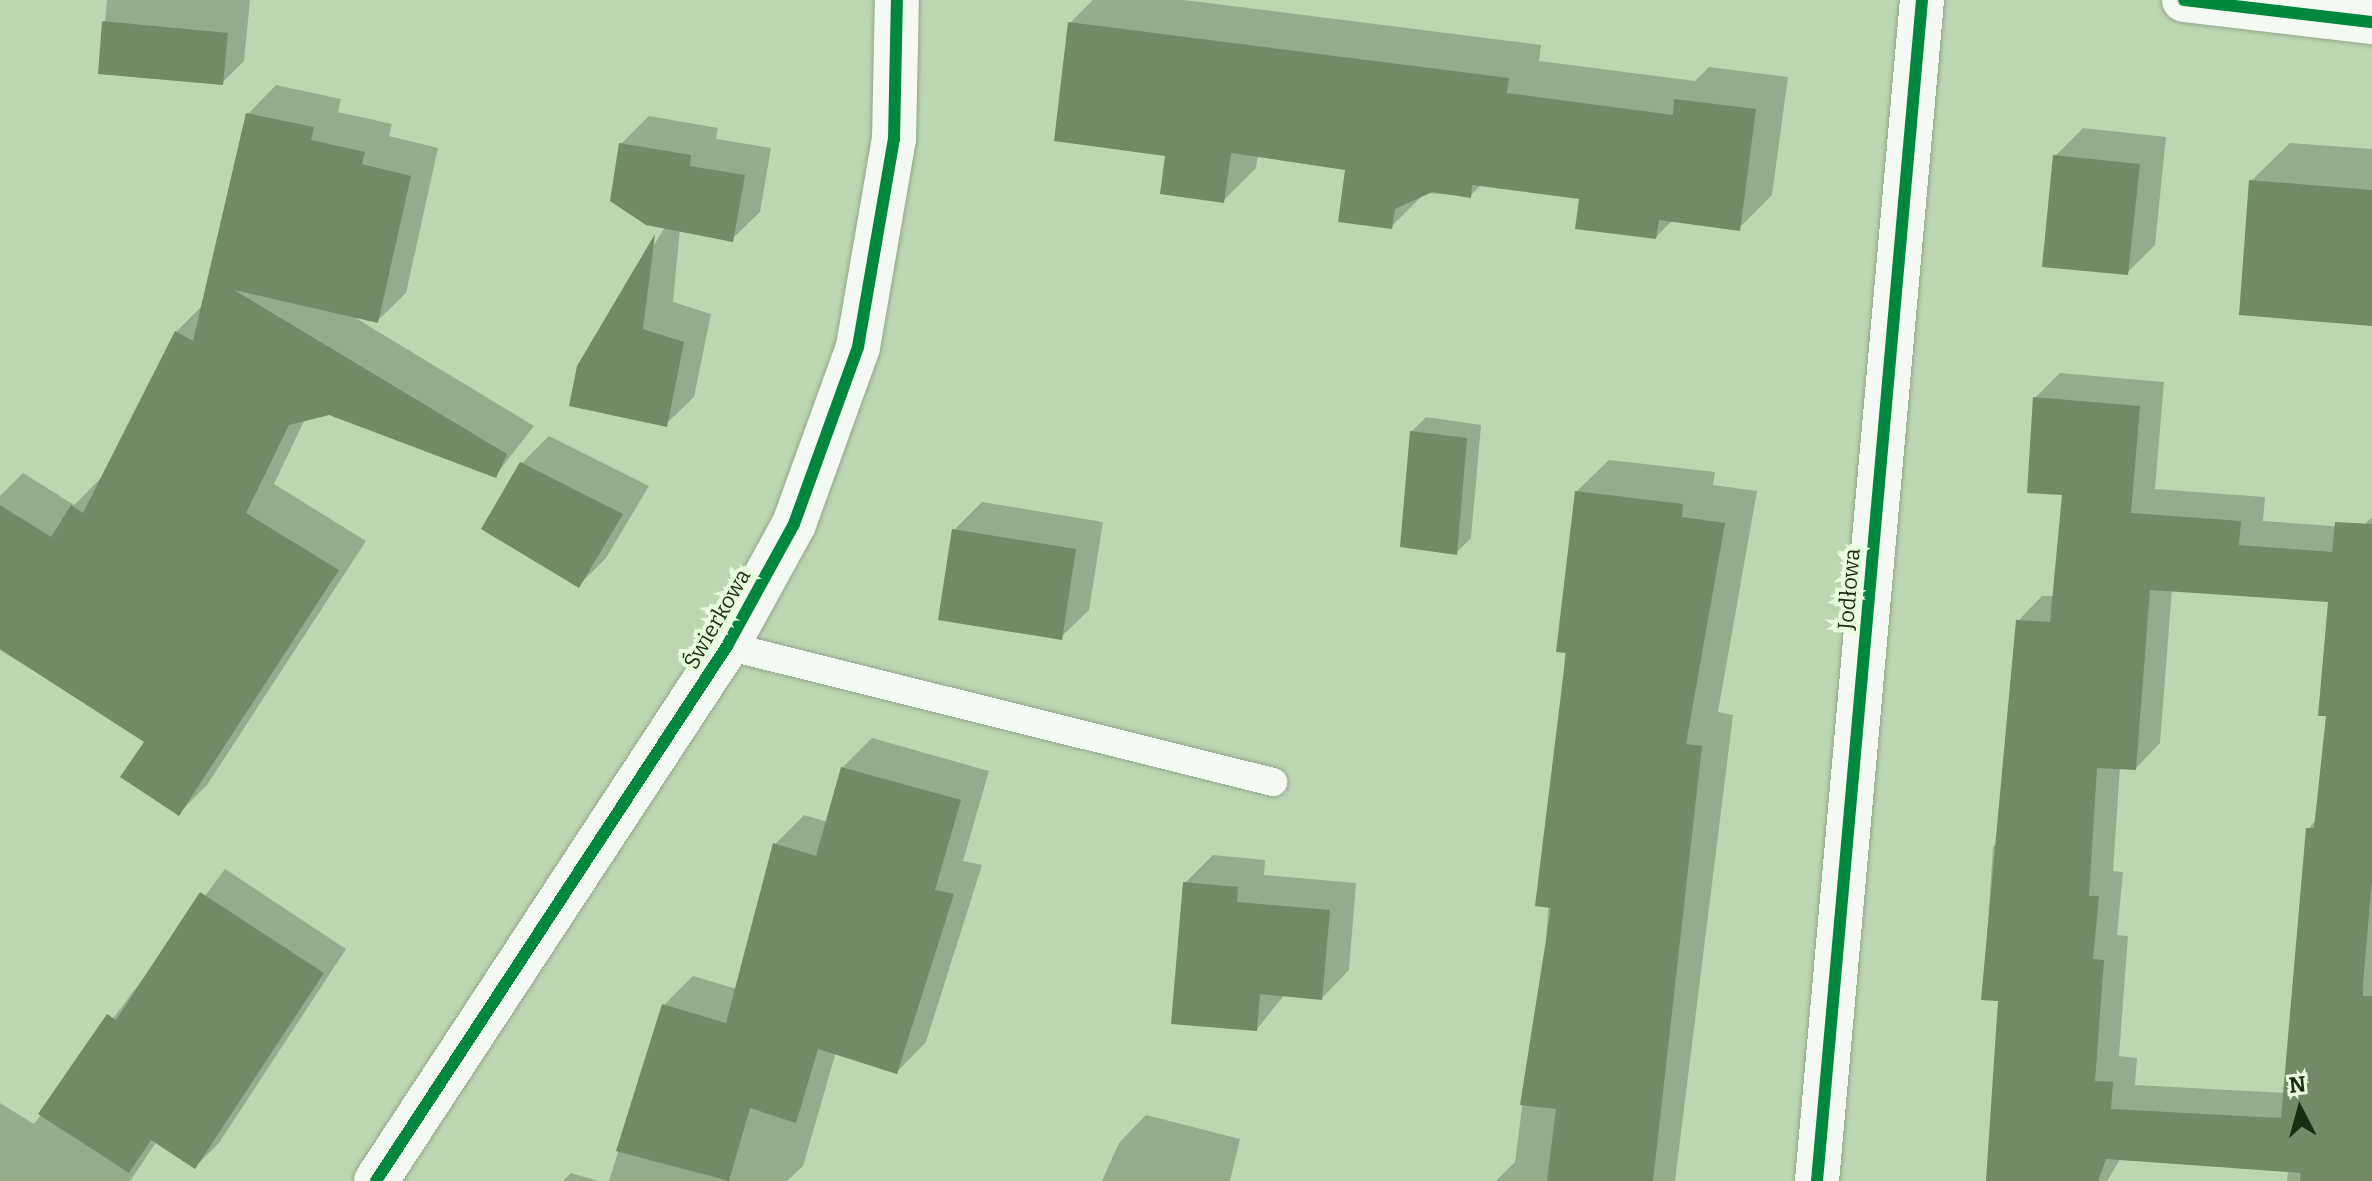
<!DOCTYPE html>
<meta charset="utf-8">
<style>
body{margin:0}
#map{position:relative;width:2372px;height:1181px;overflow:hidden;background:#bcd6b2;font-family:Bitter,serif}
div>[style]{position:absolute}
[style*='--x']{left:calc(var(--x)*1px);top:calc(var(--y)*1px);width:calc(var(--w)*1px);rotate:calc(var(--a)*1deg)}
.shadow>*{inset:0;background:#0003}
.building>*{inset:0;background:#738968}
.roads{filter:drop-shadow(0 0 2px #93a78b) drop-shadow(0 0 2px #93a78b)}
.service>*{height:28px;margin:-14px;padding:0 14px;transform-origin:14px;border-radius:14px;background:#f5f9f3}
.minor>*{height:44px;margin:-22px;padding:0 22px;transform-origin:22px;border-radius:22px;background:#f5f9f3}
.cycleway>*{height:12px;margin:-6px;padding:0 6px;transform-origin:6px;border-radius:6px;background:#00873e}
span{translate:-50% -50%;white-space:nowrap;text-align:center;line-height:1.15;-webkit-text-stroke:8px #e7ffdd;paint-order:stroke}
.street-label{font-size:22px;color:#1b2d13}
.north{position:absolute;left:2260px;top:1069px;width:80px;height:80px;-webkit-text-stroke:6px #e7ffdd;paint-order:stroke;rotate:354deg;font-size:22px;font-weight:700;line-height:32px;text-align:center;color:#1b2d13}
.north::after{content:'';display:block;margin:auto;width:28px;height:36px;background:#1b2d13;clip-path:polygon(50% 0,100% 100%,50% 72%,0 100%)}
</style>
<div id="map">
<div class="shadow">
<div style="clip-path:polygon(107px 0,250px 0,244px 61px,222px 83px,100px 72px)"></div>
<div style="clip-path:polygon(1093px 0,1184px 0,1541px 45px,1539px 61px,1695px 81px,1709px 67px,1788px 77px,1772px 195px,1739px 228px,1673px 220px,1656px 237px,1581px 198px,1482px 184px,1470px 196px,1425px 193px,1391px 227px,1348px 168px,1258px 155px,1256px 168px,1223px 201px,1168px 154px,1070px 23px)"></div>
<div style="clip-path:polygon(276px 85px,341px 99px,338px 112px,392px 124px,389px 136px,438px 148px,406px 293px,377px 321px,354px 317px,534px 426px,495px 476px,329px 413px,305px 419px,274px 484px,366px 541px,207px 785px,179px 813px,146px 741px,0 650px,0 496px,23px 473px,74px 505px,101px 478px,176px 332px,203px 305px,248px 114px)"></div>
<div style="clip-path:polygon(649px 116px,718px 128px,716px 139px,771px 148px,760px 212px,732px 239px,680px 229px,673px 302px,711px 314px,694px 397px,666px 424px,579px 366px,665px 227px,621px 144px)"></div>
<div style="clip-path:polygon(2083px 128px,2166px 137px,2155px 245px,2127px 273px,2055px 156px)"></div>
<div style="clip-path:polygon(2290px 143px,2372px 149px,2372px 324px,2251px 181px)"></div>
<div style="clip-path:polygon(evenodd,2060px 373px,2164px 382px,2155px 489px,2265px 497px,2263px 521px,2361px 528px,2372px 517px,2372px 1181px,2287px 1181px,2288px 1172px,2121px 1158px,2107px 1181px,1988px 1181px,2001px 999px,1983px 998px,1993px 847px,2002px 838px,2018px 621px,2042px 596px,2054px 596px,2064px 494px,2035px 398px,2060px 373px,2172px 589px,2330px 601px,2328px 714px,2317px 819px,2308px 829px,2286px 1093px,2135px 1085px,2137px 1058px,2119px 1056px,2128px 936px,2117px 935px,2123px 872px,2113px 871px,2120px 767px,2136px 768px,2160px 743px,2172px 589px)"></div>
<div style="clip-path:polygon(1426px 417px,1481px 425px,1471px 538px,1457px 552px,1412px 431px)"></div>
<div style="clip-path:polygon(549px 436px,649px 486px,606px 558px,578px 586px,522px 463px)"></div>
<div style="clip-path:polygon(1609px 460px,1715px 472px,1713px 485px,1757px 491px,1718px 712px,1733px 715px,1675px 1181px,1496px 1181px,1515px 1162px,1533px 1023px,1541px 1015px,1576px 492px)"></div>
<div style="clip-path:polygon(982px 502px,1103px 522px,1089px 610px,1061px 637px,954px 530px)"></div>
<div style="clip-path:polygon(872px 738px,989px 771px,963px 861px,982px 865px,926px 1042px,897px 1072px,836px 1052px,803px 1166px,787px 1181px,609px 1181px,664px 1005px,693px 976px,737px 989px,775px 844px,804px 815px,828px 822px,842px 768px)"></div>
<div style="clip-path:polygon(1213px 855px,1265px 860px,1264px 875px,1356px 883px,1349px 970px,1322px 998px,1285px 994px,1257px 1029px,1185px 883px)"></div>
<div style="clip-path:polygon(225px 869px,346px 949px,219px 1143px,195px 1167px,157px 1141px,130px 1181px,0 1181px,0 1103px,34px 1124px)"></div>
<div style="clip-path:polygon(1146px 1115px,1240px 1139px,1230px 1181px,1102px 1181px,1119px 1143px)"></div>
<div style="clip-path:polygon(571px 1173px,598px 1181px,563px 1181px)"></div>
</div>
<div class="building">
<div style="clip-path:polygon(102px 21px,228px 33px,223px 85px,98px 74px)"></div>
<div style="clip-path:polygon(1068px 22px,1509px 78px,1507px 93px,1673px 115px,1674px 99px,1756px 109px,1740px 231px,1659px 220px,1656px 239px,1575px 229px,1579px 199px,1472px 185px,1471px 198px,1432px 192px,1395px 209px,1392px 229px,1338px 222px,1345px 170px,1231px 153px,1224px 203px,1160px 194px,1165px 156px,1054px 141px)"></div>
<div style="clip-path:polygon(246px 113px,314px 127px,311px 140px,365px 152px,362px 164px,411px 176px,378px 323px,234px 290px,507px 454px,496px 478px,329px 415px,289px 425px,246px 513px,339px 570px,179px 816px,120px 777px,144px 742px,0 649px,0 505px,51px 537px,71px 505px,83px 513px,175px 331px,193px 341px)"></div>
<div style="clip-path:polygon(619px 143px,691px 155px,690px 166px,745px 175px,733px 242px,646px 225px,610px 201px)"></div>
<div style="clip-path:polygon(2053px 155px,2140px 164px,2128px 275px,2042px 267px)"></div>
<div style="clip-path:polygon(2249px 180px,2372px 190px,2372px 326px,2239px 315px)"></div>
<div style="clip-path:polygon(655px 234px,643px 329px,684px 342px,667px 427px,569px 406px,577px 366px)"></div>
<div style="clip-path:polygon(evenodd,2033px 397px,2140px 406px,2131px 513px,2241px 521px,2239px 545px,2332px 552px,2335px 522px,2372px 524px,2372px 881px,2363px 984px,2363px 996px,2372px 996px,2372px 1181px,2300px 1181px,2301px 1173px,2106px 1159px,2098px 1181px,1986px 1181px,1998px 1001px,1981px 1000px,2016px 620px,2050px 622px,2062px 495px,2027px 493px,2033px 397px,2150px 590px,2328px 602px,2318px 716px,2326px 716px,2314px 828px,2306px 828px,2281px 1118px,2111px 1109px,2113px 1082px,2095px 1081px,2104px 960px,2093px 959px,2099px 896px,2089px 896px,2097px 768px,2136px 770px,2150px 590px)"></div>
<div style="clip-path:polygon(1410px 431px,1467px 438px,1457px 555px,1400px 547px)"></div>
<div style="clip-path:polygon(520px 462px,623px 514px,579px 588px,481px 529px)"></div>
<div style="clip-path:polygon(1575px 491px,1683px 504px,1682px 517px,1725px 523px,1686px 744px,1702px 746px,1653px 1181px,1547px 1181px,1556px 1109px,1520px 1105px,1551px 908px,1535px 906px,1566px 653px,1556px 652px)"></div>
<div style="clip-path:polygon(952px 529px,1076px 549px,1062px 640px,938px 620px)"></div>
<div style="clip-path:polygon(841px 767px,961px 800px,935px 890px,954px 894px,897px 1074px,818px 1049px,796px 1123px,750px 1108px,729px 1181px,616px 1151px,662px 1004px,726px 1023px,773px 843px,816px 856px)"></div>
<div style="clip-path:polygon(1183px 882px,1238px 887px,1237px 902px,1330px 910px,1322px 1000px,1260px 994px,1257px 1031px,1171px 1024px)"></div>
<div style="clip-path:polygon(200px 892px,324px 973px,195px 1169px,151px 1140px,129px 1173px,38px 1114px,107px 1014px,116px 1020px)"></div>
</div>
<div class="roads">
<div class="service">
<div style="--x:727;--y:646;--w:563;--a:13.99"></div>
</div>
<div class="minor">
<div style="--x:2184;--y:0;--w:189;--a:6.7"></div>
<div style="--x:376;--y:1181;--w:640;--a:-56.73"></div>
<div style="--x:727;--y:646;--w:139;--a:-61.2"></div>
<div style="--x:794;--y:524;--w:188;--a:-70.1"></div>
<div style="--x:858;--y:347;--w:211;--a:-80.2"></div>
<div style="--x:894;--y:139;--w:139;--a:-88.8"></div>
<div style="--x:1817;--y:1181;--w:1186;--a:-84.92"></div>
</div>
</div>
<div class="cycleway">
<div style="--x:2184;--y:0;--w:189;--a:6.7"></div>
<div style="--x:376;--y:1181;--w:640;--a:-56.73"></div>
<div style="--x:727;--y:646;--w:139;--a:-61.2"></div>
<div style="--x:794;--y:524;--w:188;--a:-70.1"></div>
<div style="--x:858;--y:347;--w:211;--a:-80.2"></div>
<div style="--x:894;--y:139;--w:139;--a:-88.8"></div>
<div style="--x:1817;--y:1181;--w:1186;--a:-84.92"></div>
</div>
<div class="street-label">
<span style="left:1849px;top:589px;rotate:-85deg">Jodłowa</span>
<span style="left:717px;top:619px;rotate:-60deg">Świerkowa</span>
</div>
<div class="north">N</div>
</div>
